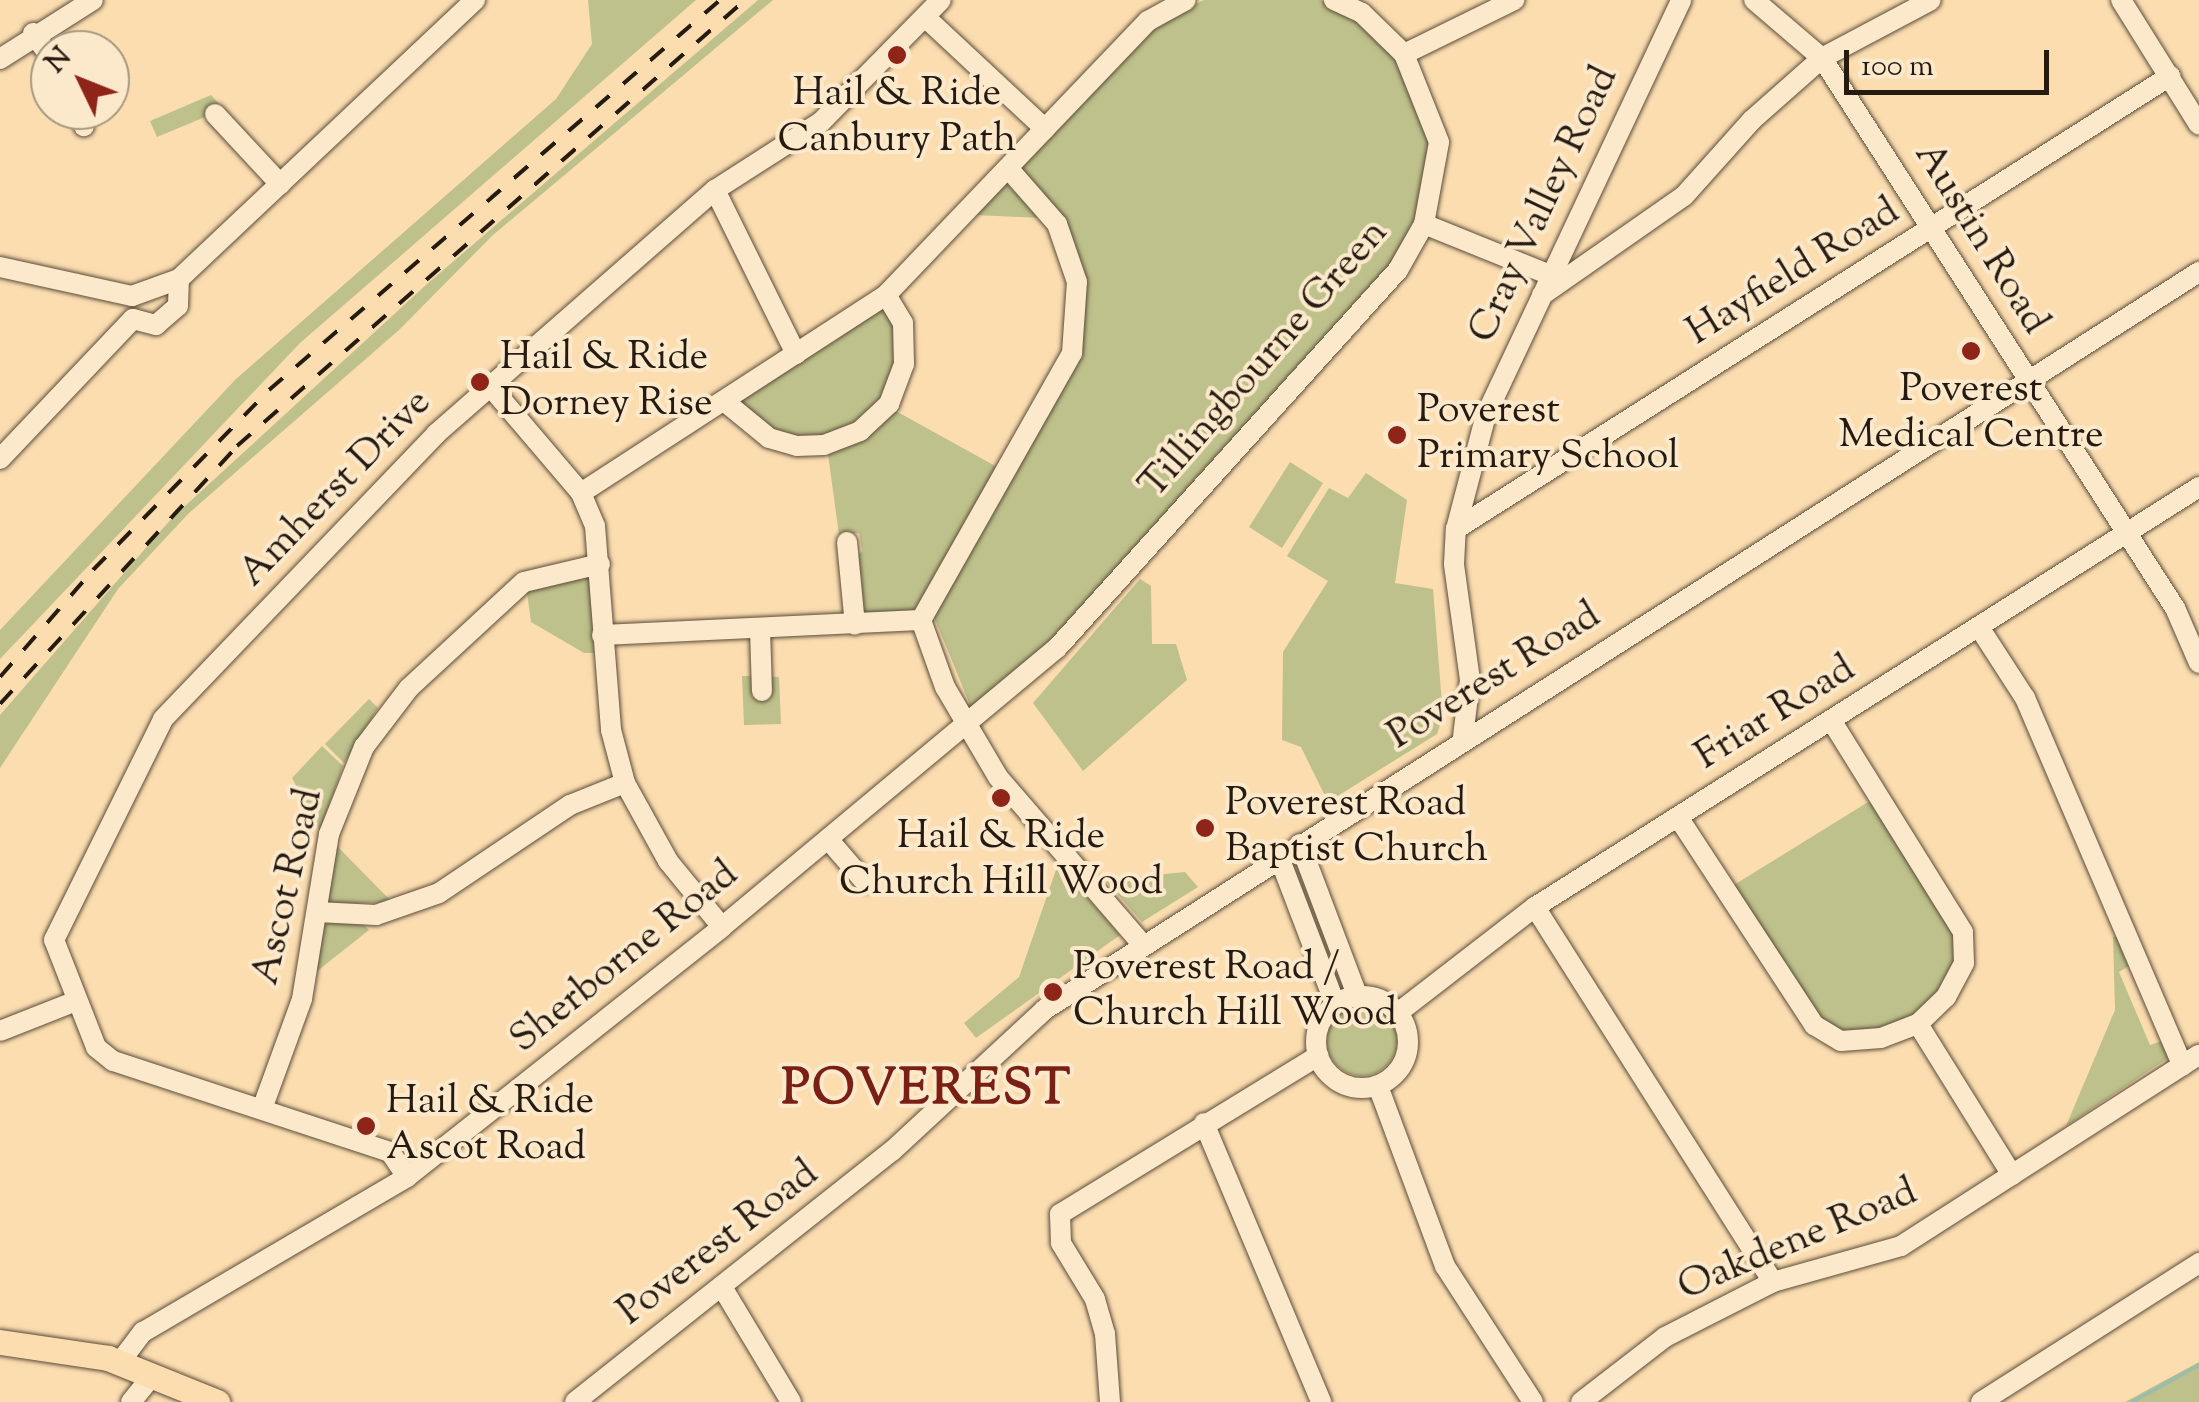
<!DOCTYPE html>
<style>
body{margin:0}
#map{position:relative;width:2199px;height:1402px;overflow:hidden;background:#fbddb0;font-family:"Sorts Mill Goudy",serif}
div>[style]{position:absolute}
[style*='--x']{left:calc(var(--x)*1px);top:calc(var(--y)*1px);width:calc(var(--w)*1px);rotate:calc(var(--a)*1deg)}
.green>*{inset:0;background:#bec18b}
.round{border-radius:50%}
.stream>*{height:4px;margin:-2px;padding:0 2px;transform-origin:2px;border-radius:2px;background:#9fbca9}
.roads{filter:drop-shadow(0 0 2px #5b4c39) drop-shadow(0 0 2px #5b4c39)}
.minor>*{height:20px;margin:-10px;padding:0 10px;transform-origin:10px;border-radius:10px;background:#fce9cc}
.minor>.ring{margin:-10px;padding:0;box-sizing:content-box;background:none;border:20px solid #fce9cc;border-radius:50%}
.major>*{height:25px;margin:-12.5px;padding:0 12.5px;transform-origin:12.5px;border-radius:12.5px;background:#fbddb0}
.rail>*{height:4px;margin-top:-2px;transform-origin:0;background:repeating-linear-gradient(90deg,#261b11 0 18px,transparent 0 36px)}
.dots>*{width:28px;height:28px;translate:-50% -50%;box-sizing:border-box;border:5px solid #fce9cc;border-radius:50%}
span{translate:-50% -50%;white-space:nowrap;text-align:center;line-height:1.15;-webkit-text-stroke:8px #fce9cc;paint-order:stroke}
.poi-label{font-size:40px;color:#261b11}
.left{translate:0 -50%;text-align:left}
.street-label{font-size:40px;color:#261b11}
.district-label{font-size:50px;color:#7a1f14;font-weight:700;letter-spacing:2.5px}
.north{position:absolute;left:30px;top:30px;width:100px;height:100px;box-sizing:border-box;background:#fce9cc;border:2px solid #a69781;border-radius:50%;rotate:313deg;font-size:28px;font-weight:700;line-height:40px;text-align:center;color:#261b11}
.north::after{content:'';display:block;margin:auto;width:35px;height:45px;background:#8f2418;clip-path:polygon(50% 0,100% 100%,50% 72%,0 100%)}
.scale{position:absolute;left:1844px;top:50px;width:205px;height:45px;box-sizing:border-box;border:5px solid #261b11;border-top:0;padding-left:12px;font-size:30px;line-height:35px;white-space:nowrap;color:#261b11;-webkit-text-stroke:8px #fce9cc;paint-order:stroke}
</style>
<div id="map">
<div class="green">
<div style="clip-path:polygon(588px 0,696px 0,300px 343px,0 659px,0 630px,235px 380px,556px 99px,592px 44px)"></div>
<div style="clip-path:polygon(758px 0,773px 0,493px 235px,399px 330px,189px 513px,118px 589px,0 768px,0 715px,172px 518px,427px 284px)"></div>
<div style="clip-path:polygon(1204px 0,1320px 0,1357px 18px,1404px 65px,1431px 143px,1425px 203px,1400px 259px,1029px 664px,973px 712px,932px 612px,1079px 350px,1083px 285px,1017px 164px,1150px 26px)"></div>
<div style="clip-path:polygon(211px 95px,219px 104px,205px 117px,157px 137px,150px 121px)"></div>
<div style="clip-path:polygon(1005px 183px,1043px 218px,975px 215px)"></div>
<div style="clip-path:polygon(885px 307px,899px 337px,889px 387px,855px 426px,810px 438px,767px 431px,737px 404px)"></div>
<div style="clip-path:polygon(894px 410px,997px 467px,914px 611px,861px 614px,853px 561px,862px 551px,859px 533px,839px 535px,828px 454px,859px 442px)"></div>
<div style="clip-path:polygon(1290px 462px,1323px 483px,1282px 548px,1249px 527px)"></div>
<div style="clip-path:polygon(1366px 473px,1407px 500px,1395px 583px,1433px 589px,1443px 717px,1437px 734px,1328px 802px,1301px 747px,1282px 740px,1283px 652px,1328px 581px,1287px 556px,1329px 488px,1348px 498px)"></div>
<div style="clip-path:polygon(585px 575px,591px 582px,594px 653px,584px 653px,531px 622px,527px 592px)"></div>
<div style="clip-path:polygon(1140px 579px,1151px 586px,1152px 644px,1176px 644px,1187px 680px,1083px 771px,1033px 703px)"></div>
<div style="clip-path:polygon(742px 676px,751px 676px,752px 697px,771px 696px,770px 677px,779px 677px,781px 724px,744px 725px)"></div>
<div style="clip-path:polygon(369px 699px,378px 708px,344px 763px,325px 744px)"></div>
<div style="clip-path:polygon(322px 746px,343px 766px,320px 831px,292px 778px)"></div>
<div style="clip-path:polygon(1873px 799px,1957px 938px,1956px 962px,1941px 992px,1915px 1018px,1880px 1033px,1847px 1037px,1827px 1029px,1734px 885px)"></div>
<div style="clip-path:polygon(336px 845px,392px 902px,333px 904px,328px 898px)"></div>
<div style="clip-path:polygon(1058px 864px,1120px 935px,976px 1038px,964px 1023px,1019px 977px)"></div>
<div style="clip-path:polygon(1185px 872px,1198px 887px,1142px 922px,1105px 880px)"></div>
<div style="clip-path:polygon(330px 922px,363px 924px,369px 930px,316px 972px,323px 927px)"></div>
<div style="clip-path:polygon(2121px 936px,2132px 964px,2119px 972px,2150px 1045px,2165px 1040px,2171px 1056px,2066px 1126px,2115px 1010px,2113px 937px)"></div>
<div class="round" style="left:1327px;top:1006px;width:70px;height:70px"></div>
<div style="clip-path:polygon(2199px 1362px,2199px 1402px,2125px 1402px)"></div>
</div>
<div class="stream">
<div style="--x:2132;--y:1402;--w:77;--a:-28.9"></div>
</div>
<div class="roads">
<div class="minor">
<div style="--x:1754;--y:0;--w:89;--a:40.5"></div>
<div style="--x:1822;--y:58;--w:654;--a:57.31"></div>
<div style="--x:2175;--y:608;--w:60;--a:66.4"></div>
<div style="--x:2121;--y:0;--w:147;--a:58"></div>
<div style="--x:925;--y:17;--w:164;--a:43"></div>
<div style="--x:33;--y:33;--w:29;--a:54"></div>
<div style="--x:1404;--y:54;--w:123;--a:-26.1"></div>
<div style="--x:0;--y:59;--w:110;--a:-32.4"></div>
<div style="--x:79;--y:110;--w:17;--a:73"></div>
<div style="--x:215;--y:114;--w:96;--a:47.1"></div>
<div style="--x:715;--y:190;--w:183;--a:63.7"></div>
<div style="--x:1424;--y:224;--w:134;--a:22"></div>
<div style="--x:0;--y:267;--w:135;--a:12.4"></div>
<div style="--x:132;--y:296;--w:50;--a:-19.9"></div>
<div style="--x:1542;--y:295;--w:173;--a:-34.9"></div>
<div style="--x:1684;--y:196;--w:102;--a:-48.2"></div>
<div style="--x:1752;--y:120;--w:94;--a:-41.5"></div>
<div style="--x:1822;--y:58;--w:123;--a:-28"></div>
<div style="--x:490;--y:386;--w:140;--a:49.6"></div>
<div style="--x:581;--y:493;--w:36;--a:67"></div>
<div style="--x:595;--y:526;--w:205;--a:85.5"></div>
<div style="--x:611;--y:730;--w:55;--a:75.2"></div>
<div style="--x:625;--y:783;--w:89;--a:61.1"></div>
<div style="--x:668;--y:861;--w:85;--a:50.7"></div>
<div style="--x:724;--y:401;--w:58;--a:39.4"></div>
<div style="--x:769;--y:438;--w:29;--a:16"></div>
<div style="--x:797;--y:446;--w:27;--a:-2"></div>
<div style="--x:824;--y:445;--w:39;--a:-21"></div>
<div style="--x:860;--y:431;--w:40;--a:-43"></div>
<div style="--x:889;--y:404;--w:43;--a:-69.4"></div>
<div style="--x:904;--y:364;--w:41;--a:-91.4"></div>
<div style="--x:903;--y:323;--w:33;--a:-121"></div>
<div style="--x:0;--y:459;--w:193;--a:-46.5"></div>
<div style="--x:133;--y:319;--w:24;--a:15"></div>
<div style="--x:156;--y:325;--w:29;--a:-41"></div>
<div style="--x:178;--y:306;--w:27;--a:-88"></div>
<div style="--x:179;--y:279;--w:407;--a:-43.3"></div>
<div style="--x:581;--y:493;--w:364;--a:-33"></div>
<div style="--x:886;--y:295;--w:379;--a:-46.3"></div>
<div style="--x:1148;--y:21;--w:43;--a:-28.9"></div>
<div style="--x:1456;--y:529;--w:846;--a:-32.39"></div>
<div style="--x:847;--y:542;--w:83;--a:84.5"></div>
<div style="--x:921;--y:620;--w:71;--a:70.3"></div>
<div style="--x:945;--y:687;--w:104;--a:59.5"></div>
<div style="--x:998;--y:777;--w:221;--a:49.2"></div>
<div style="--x:1979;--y:627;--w:85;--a:57.1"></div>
<div style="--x:2025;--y:698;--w:400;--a:66.8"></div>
<div style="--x:760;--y:629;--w:62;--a:88.2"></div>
<div style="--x:602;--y:635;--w:319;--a:-2.7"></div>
<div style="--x:921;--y:620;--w:307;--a:-60.5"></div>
<div style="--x:1072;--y:353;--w:71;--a:-86"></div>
<div style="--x:1077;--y:282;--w:61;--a:-109"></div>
<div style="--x:1057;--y:224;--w:74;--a:-131.2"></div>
<div style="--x:1463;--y:737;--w:57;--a:-83"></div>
<div style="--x:1470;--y:680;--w:117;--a:-97.9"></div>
<div style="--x:1454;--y:564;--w:35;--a:-87"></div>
<div style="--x:1456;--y:529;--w:118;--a:-75.3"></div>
<div style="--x:1486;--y:415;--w:459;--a:-64.8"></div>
<div style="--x:1678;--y:817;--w:249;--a:56.8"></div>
<div style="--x:1814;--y:1025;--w:31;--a:31"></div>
<div style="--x:1841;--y:1041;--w:40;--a:-4.3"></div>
<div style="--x:1881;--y:1038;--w:40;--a:-21"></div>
<div style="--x:1918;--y:1024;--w:39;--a:-44"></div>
<div style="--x:1946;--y:997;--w:38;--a:-62"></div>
<div style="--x:1964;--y:963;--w:31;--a:-92"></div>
<div style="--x:1963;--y:932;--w:250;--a:-121.9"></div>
<div style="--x:828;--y:839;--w:57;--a:49.3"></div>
<div style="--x:1300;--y:844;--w:161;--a:69.3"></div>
<div style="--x:1279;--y:857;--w:157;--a:69.1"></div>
<div style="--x:1535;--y:907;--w:444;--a:57.6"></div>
<div style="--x:317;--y:912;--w:59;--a:2.9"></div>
<div style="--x:376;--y:915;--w:67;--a:-19.2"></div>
<div style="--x:439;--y:893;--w:158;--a:-33.9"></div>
<div style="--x:570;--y:805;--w:59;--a:-21.8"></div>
<div class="ring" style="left:1316px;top:996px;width:72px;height:72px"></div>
<div style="--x:1399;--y:1012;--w:172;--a:-37.7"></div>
<div style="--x:1535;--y:907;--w:786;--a:-32.31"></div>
<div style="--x:1918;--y:1024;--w:178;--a:58.1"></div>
<div style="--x:0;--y:1031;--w:82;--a:-21.5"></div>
<div style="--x:1378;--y:1086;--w:192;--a:69.6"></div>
<div style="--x:1445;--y:1266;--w:162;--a:57.1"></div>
<div style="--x:262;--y:1109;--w:117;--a:-70"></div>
<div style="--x:302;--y:999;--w:167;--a:-80.7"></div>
<div style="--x:329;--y:834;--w:94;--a:-68.1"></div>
<div style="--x:364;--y:747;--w:74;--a:-52.7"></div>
<div style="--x:409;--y:688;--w:156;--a:-42.7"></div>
<div style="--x:524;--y:582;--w:78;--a:-13.3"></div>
<div style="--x:1204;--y:1123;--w:303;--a:67.2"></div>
<div style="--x:407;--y:1177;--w:30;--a:-124"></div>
<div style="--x:390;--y:1152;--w:292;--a:-161.8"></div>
<div style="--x:113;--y:1061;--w:22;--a:-141"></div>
<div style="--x:96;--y:1047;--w:115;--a:-111.4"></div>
<div style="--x:54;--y:940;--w:246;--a:-63.7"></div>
<div style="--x:163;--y:719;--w:395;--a:-46.2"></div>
<div style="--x:436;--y:434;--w:371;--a:-41.2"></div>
<div style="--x:715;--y:190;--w:126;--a:-32.7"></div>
<div style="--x:821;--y:122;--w:171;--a:-45.5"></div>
<div style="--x:722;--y:1287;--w:134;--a:59"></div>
<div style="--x:120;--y:1362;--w:38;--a:-53"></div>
<div style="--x:143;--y:1332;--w:306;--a:-30.4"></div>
<div style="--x:407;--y:1177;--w:402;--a:-38.4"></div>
<div style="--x:722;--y:927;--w:436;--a:-39.8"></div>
<div style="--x:1057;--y:648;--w:509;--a:-47.95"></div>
<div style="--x:1398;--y:270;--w:53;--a:-60.5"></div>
<div style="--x:1424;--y:224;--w:83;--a:-79.6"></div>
<div style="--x:1439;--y:142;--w:95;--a:-111.7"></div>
<div style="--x:1404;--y:54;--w:59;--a:-135.7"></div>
<div style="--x:1362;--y:13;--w:31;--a:-155"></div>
<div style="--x:131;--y:1402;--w:35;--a:-51"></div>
<div style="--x:575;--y:1402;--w:404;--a:-38.4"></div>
<div style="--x:892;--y:1151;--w:207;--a:-42.8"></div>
<div style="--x:1044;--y:1010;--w:1371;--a:-32.58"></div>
<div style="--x:1110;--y:1402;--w:68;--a:-94.2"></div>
<div style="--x:1105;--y:1334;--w:36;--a:-106"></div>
<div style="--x:1095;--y:1299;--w:66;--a:-121.3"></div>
<div style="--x:1061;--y:1243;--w:29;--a:-92"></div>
<div style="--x:1060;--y:1214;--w:303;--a:-31.5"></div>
<div style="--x:1581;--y:1402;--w:106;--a:-37.7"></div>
<div style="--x:1665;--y:1337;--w:121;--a:-27"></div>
<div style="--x:1773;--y:1282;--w:133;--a:-15.7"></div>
<div style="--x:1901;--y:1246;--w:354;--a:-32.7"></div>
<div style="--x:1981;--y:1402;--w:259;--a:-32.5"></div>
</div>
<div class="major">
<div style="--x:0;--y:1342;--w:109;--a:8.4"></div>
<div style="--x:108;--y:1358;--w:118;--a:22"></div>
</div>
</div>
<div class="rail">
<div style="--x:0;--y:677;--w:142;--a:-49"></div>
<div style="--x:93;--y:570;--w:252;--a:-45.6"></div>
<div style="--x:269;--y:390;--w:596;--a:-40.85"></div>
<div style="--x:0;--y:704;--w:350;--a:-47.4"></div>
<div style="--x:237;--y:446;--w:676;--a:-41.28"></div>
</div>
<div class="dots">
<div style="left:897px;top:55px;background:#8f2418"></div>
<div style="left:1971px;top:351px;background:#8f2418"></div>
<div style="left:480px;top:382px;background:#8f2418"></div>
<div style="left:1397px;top:435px;background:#8f2418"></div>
<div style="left:1001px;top:798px;background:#8f2418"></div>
<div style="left:1205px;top:828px;background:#8f2418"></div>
<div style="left:1053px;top:992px;background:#8f2418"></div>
<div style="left:366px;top:1126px;background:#8f2418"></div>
</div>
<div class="poi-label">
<span style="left:897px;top:118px">Hail &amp; Ride<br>Canbury Path</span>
<span class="left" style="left:500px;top:382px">Hail &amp; Ride<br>Dorney Rise</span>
<span style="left:1971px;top:414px">Poverest<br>Medical Centre</span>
<span class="left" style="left:1417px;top:435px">Poverest<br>Primary School</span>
<span class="left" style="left:1225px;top:828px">Poverest Road<br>Baptist Church</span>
<span style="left:1001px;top:861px">Hail &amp; Ride<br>Church Hill Wood</span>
<span class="left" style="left:1073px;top:992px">Poverest Road /<br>Church Hill Wood</span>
<span class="left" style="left:386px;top:1126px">Hail &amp; Ride<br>Ascot Road</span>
</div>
<div class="street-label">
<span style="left:1545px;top:205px;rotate:-65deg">Cray Valley Road</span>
<span style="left:1980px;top:239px;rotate:58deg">Austin Road</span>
<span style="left:1794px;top:273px;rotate:-32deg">Hayfield Road</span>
<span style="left:1265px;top:360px;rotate:-49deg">Tillingbourne Green</span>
<span style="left:336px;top:489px;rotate:-46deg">Amherst Drive</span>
<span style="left:1495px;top:677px;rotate:-32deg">Poverest Road</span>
<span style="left:1776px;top:714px;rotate:-32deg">Friar Road</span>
<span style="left:289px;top:887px;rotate:-77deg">Ascot Road</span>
<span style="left:625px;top:958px;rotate:-39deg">Sherborne Road</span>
<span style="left:1798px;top:1241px;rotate:-23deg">Oakdene Road</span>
<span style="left:719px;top:1244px;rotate:-38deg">Poverest Road</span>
</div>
<div class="district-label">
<span style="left:927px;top:1092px">POVEREST</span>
</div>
<div class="north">N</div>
<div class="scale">100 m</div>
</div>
